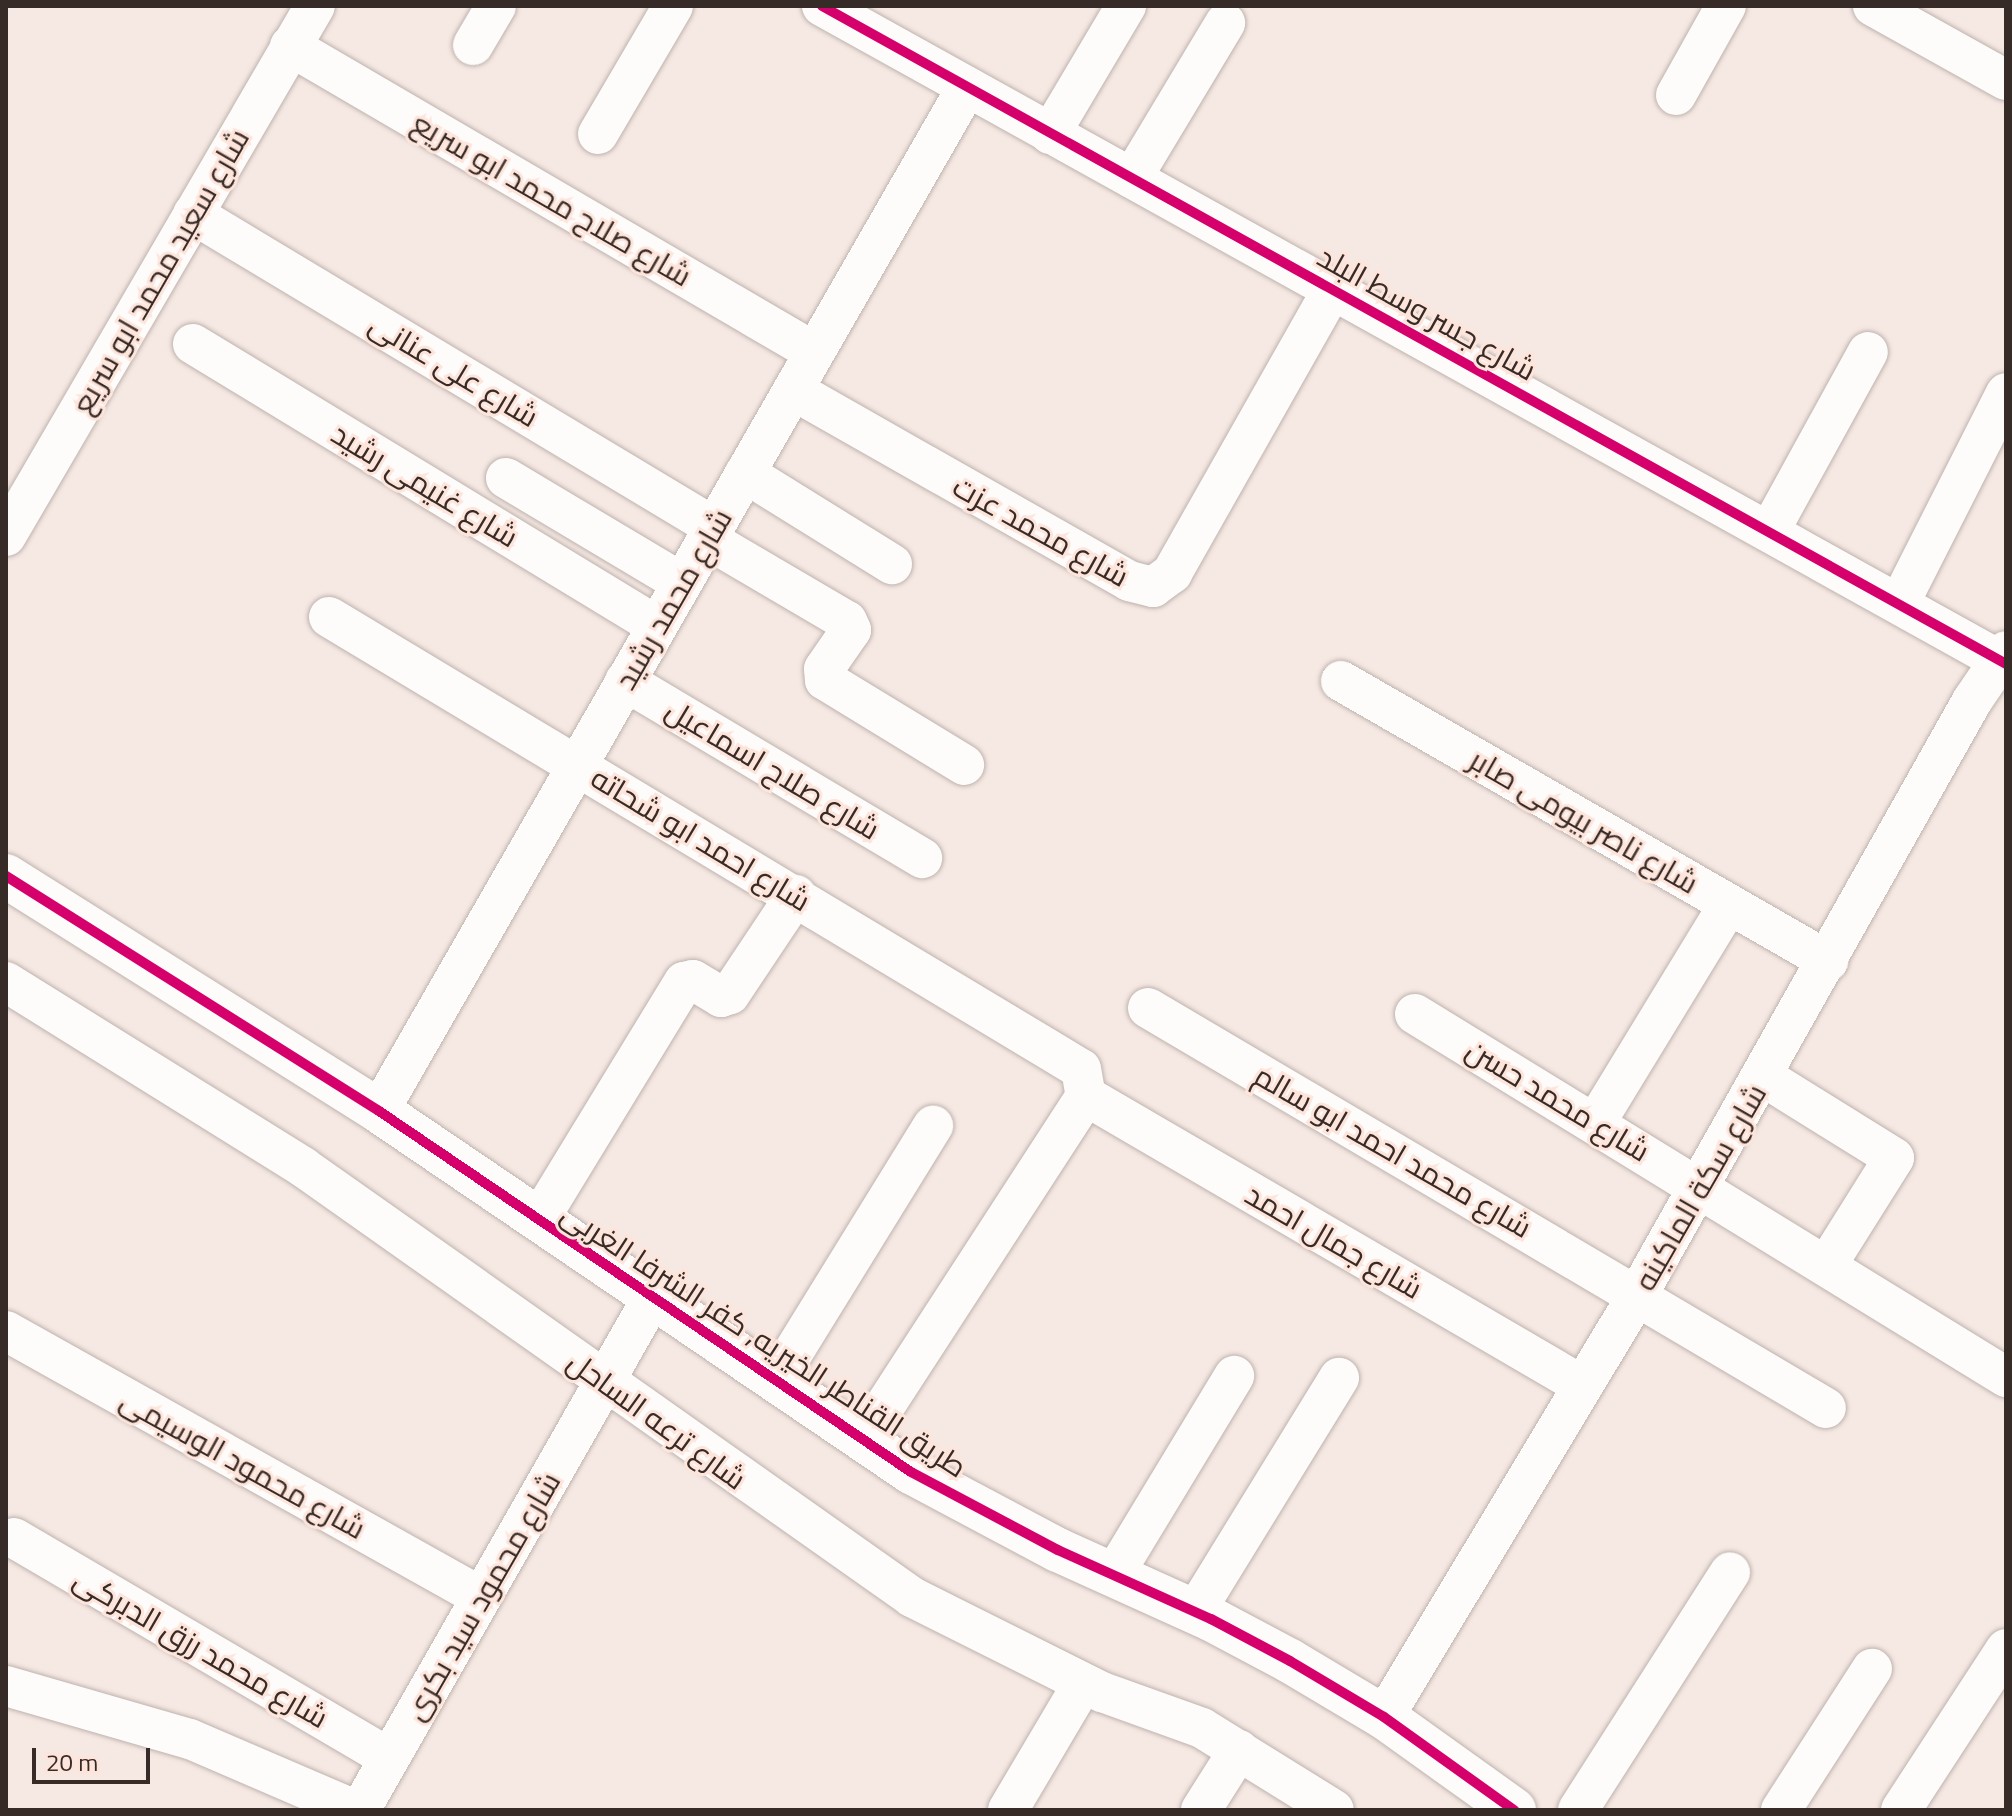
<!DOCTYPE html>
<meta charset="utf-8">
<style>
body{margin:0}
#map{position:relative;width:2012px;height:1816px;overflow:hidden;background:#f6e8e3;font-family:"Titillium Web",Cairo,sans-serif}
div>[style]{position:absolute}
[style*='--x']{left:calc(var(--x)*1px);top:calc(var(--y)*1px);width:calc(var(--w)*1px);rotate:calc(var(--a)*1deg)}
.roads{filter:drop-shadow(0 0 2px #beb3ae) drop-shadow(0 0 2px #beb3ae)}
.street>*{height:40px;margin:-20px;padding:0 20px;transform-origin:20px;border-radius:20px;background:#fefcfb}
.secondary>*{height:44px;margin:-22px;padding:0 22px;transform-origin:22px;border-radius:22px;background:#fefcfb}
.cycleway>*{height:10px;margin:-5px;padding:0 5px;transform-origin:5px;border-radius:5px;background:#d6006c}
span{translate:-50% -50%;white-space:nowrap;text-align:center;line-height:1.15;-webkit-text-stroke:6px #fee5db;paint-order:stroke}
.street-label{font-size:30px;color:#372b27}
.frame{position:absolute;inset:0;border:8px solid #372b27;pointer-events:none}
.scale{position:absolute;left:32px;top:1748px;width:118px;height:36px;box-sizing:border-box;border:4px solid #372b27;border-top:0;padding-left:10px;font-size:24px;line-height:28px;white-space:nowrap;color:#372b27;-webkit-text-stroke:6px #fee5db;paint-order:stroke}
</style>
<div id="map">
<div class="roads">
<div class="street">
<div style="--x:822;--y:6;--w:1355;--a:29.06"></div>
<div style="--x:1873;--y:6;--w:152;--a:29.1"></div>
<div style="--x:473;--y:45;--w:45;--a:-59.5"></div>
<div style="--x:290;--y:46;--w:607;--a:30.28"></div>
<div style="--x:1676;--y:95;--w:102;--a:-60.7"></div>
<div style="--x:598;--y:134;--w:148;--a:-59.6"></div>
<div style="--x:1050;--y:134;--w:149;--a:-59.3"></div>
<div style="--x:1132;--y:178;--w:181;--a:-59"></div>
<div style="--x:193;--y:214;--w:608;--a:31"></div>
<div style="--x:193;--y:344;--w:543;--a:31.29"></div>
<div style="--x:793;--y:390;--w:386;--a:29.6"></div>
<div style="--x:1129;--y:581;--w:25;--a:14"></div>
<div style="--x:1153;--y:587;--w:24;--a:-36"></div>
<div style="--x:1172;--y:573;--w:327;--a:-60.5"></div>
<div style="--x:745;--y:473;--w:173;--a:31.8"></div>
<div style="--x:506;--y:478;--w:205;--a:30.8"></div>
<div style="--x:1770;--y:530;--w:203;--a:-61.2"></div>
<div style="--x:6;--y:536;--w:613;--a:-59.76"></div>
<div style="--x:707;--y:539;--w:162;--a:30.4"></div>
<div style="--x:847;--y:621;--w:10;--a:66"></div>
<div style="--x:851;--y:630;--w:47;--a:124.7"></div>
<div style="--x:824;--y:669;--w:11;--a:85"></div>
<div style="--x:825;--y:680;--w:163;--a:31.4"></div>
<div style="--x:1900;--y:602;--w:234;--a:-63.1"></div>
<div style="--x:329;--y:617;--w:877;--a:31.01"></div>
<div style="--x:1081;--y:1069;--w:27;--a:80"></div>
<div style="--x:1086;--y:1096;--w:410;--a:123"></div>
<div style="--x:625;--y:681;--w:346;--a:30.8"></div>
<div style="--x:1341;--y:681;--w:562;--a:29.9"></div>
<div style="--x:6;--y:982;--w:350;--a:31.9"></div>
<div style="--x:303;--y:1167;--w:746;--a:35.22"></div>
<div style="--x:912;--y:1597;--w:212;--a:26.6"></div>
<div style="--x:1102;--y:1692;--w:106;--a:19.8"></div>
<div style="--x:1202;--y:1728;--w:155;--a:31.8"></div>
<div style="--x:1148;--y:1008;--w:787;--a:30.54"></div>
<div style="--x:1415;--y:1014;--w:694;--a:31.56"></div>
<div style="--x:1764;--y:1077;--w:153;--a:31.9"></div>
<div style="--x:1894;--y:1158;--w:126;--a:122.1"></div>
<div style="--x:1086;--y:1096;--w:575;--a:30.26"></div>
<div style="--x:379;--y:1111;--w:1181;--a:-60.13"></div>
<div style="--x:1596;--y:1122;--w:255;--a:-58.6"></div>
<div style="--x:538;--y:1221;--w:280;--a:-58.6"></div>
<div style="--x:684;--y:982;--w:9;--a:-13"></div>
<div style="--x:693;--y:980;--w:33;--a:31"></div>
<div style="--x:721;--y:997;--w:9;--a:-18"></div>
<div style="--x:730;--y:994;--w:119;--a:-56.3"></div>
<div style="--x:6;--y:1331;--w:544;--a:29.25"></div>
<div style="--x:776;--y:1380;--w:299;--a:-58.3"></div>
<div style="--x:14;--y:1538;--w:435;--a:30.4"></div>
<div style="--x:1113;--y:1576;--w:234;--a:-58.8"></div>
<div style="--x:1195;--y:1612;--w:275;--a:-58.4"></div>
<div style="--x:6;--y:1686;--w:191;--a:16.1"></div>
<div style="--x:190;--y:1739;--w:180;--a:23.3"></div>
<div style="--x:1384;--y:1717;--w:493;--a:-59"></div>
<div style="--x:1638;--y:1294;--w:681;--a:-60.61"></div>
<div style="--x:1972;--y:701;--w:60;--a:-55.8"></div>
<div style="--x:360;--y:1810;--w:587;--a:-60.29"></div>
<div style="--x:1008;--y:1810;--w:147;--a:-59.4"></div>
<div style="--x:1201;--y:1810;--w:71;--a:-57.7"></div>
<div style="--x:1578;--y:1810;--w:282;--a:-57.4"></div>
<div style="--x:1781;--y:1810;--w:168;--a:-57.2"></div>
<div style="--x:1901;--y:1810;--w:192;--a:-56.9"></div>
</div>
<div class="secondary">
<div style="--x:6;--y:876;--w:441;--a:32.2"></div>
<div style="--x:379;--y:1111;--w:643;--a:34.16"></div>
<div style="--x:911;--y:1472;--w:166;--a:28"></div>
<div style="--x:1058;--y:1550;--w:168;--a:24.3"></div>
<div style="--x:1211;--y:1619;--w:89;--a:28"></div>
<div style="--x:1290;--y:1661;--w:109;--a:30.8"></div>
<div style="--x:1384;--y:1717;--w:160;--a:35.6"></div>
</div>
</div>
<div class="cycleway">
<div style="--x:822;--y:6;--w:1355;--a:29.06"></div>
<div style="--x:6;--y:876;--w:441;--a:32.2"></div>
<div style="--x:379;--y:1111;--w:643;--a:34.16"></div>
<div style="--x:911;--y:1472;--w:166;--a:28"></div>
<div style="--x:1058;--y:1550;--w:168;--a:24.3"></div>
<div style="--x:1211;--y:1619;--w:89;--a:28"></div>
<div style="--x:1290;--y:1661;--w:109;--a:30.8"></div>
<div style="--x:1384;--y:1717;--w:160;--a:35.6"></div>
</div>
<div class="street-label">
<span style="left:552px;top:199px;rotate:30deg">شارع صلاح محمد ابو سريع</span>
<span style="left:160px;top:271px;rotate:-60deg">شارع سعيد محمد ابو سريع</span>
<span style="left:1427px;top:313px;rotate:29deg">شارع جسر وسط البلد</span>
<span style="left:454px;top:370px;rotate:31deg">شارع على عنانى</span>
<span style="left:425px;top:485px;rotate:31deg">شارع غنيمى رشيد</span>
<span style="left:1041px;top:531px;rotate:29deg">شارع محمد عزت</span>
<span style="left:673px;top:599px;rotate:-60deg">شارع محمد رشيد</span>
<span style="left:773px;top:769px;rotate:31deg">شارع صلاح اسماعيل</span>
<span style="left:1584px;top:821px;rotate:30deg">شارع ناصر بيومى صابر</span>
<span style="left:701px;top:839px;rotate:31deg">شارع احمد ابو شحاته</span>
<span style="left:1558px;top:1100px;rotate:31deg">شارع محمد حسن</span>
<span style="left:1393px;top:1151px;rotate:30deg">شارع محمد احمد ابو سالم</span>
<span style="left:1700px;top:1187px;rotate:-60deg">شارع سكة الماكينه</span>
<span style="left:1334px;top:1241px;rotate:30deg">شارع جمال احمد</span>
<span style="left:764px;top:1340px;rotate:33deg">طريق القناطر الخيريه, كفر الشرفا الغربى</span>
<span style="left:657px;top:1420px;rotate:36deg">شارع ترعه الساحل</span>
<span style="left:243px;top:1464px;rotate:29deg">شارع محمود الوسيمى</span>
<span style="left:482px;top:1596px;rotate:-60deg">شارع محمود سيد بكرى</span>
<span style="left:201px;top:1648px;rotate:30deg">شارع محمد رزق الدبركى</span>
</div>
<div class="frame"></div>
<div class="scale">20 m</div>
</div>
